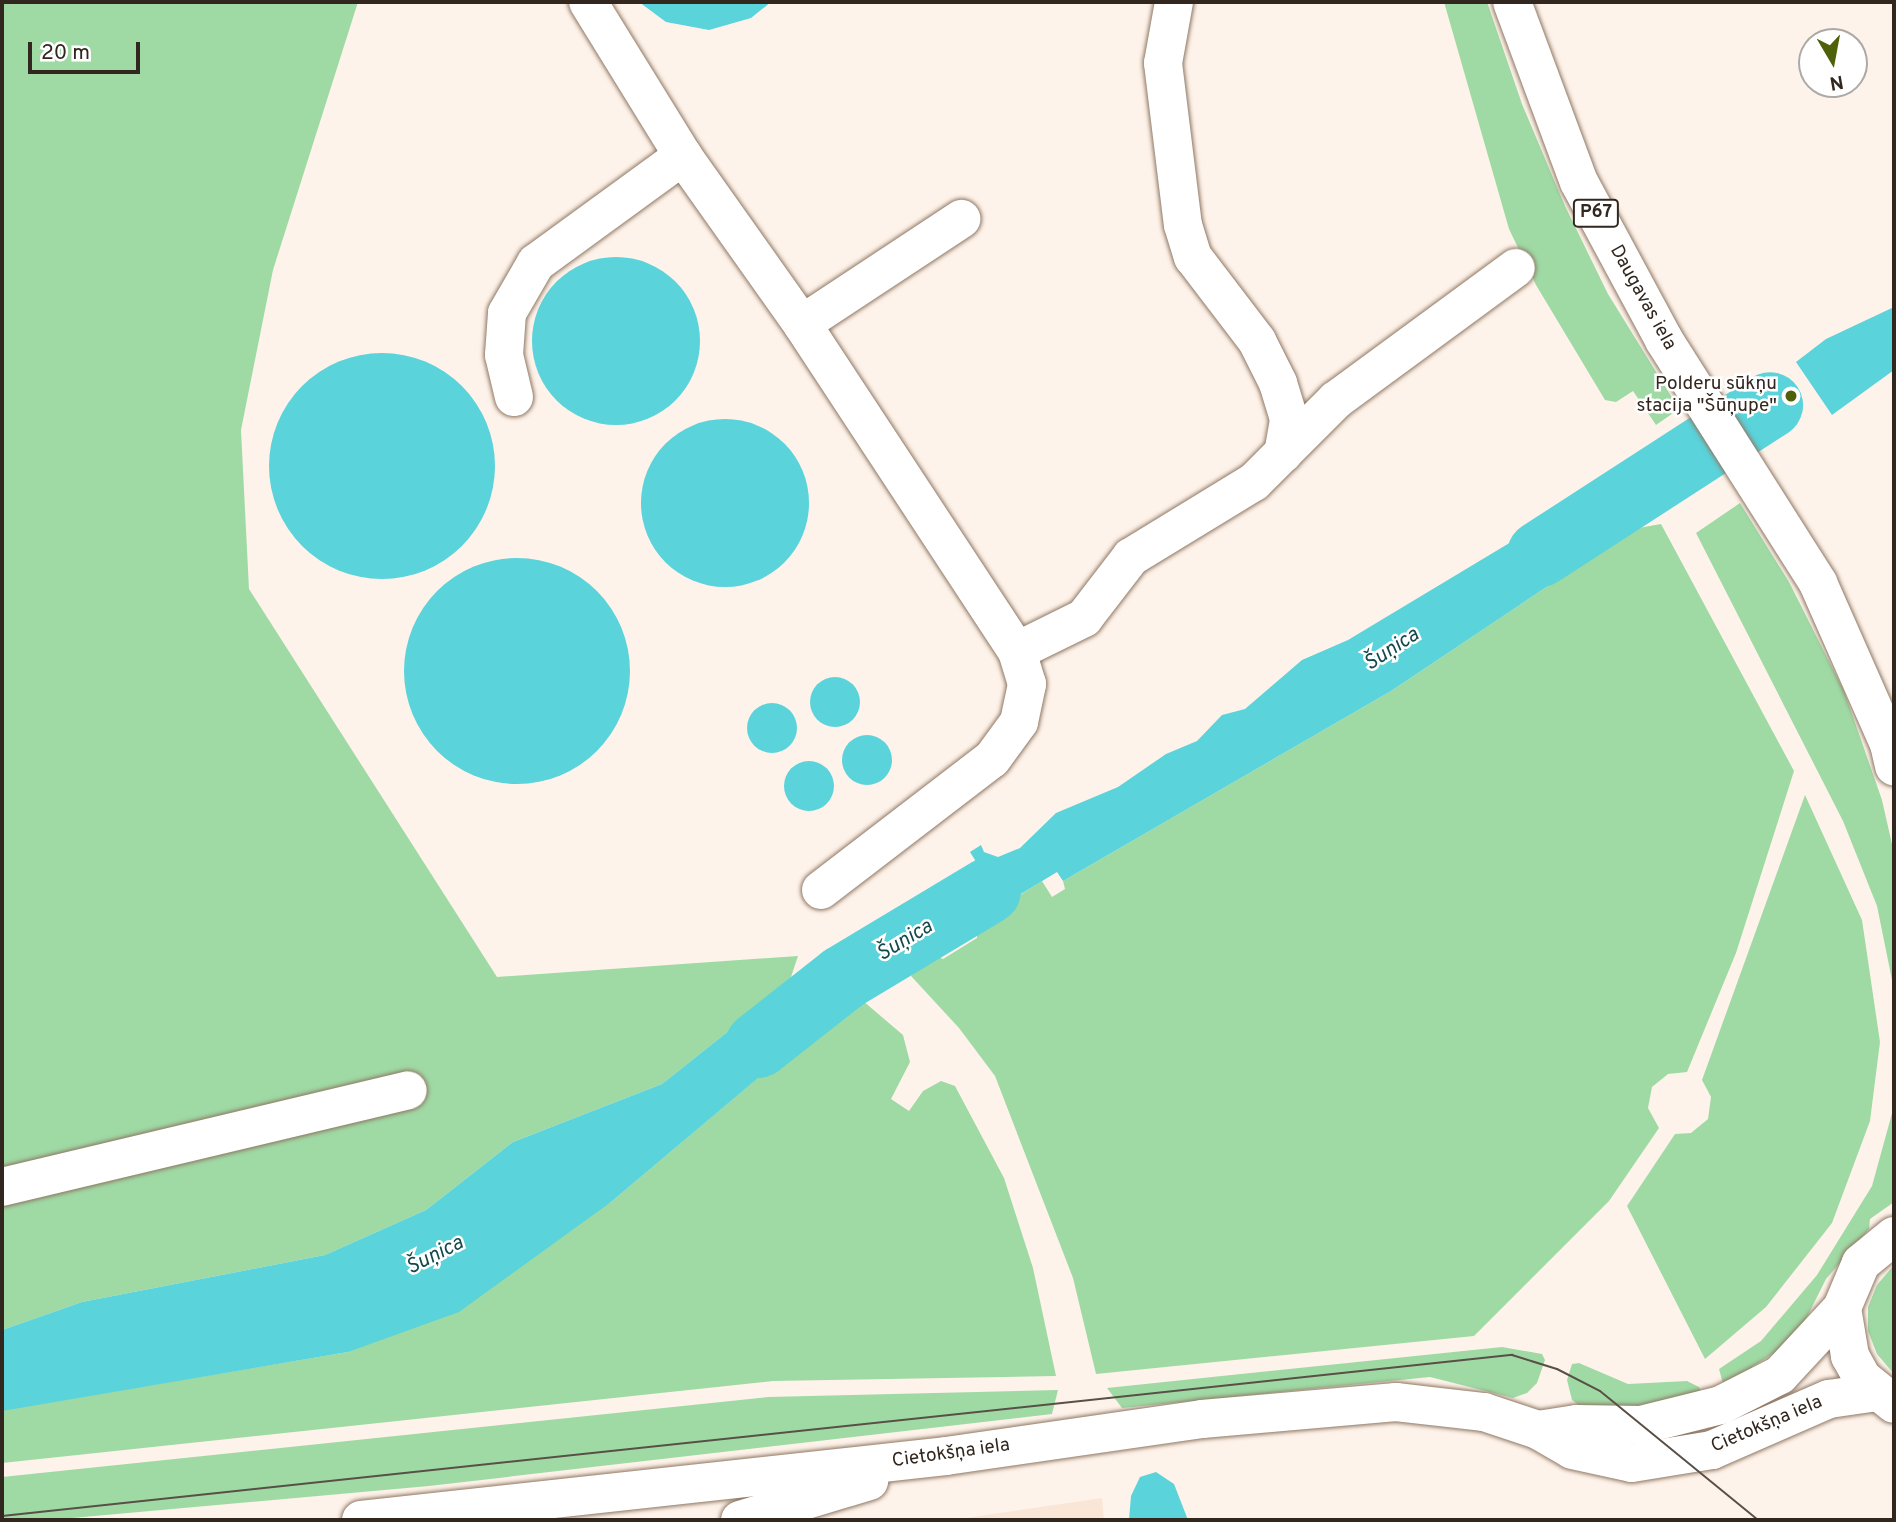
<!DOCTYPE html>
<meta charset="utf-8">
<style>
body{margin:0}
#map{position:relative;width:1896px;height:1522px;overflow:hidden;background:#fef3ea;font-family:Overpass,sans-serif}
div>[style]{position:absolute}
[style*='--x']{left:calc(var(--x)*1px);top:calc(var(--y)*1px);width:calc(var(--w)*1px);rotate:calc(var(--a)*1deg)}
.built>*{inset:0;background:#fae6d6}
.green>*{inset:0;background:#9fdaa5}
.water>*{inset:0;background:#5ad3da}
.round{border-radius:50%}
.river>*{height:66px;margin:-33px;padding:0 33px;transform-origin:33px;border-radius:33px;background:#5ad3da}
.roads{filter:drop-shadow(0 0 2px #8f7763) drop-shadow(0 0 2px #8f7763)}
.minor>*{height:38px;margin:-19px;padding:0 19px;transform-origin:19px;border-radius:19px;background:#fff}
.major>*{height:38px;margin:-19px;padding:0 19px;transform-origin:19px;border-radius:19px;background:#fff}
.tram>*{height:2px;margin:-1px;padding:0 1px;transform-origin:1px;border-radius:1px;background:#594f47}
.dots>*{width:19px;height:19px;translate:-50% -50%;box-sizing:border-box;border:4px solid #fff;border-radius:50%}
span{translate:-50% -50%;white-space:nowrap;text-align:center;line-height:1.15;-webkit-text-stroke:5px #fff;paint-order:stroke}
.shield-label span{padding:2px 5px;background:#fff;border:2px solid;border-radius:5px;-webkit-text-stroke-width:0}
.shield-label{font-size:18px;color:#31271f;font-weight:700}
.street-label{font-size:19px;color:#31271f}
.poi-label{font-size:19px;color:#31271f}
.right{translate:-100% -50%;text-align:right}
.water-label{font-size:21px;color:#13494d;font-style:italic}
.frame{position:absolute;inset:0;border:4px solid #31271f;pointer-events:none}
.north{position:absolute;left:1798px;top:28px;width:70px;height:70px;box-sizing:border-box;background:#fff;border:2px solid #ada9a5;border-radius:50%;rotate:170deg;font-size:19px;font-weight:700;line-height:28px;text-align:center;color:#31271f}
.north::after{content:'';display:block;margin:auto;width:24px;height:32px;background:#4f6108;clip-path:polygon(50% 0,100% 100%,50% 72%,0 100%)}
.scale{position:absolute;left:28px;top:42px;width:112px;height:32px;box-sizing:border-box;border:4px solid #31271f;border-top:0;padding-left:9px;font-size:21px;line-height:24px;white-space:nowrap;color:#31271f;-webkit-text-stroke:5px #fff;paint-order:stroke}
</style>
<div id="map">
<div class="built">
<div style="clip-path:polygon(1102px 1498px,1104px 1520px,952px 1520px)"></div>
</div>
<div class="green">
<div style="clip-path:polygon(2px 2px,358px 2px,273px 270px,241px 430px,249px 589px,497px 977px,798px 956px,789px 983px,662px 1084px,513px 1142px,426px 1210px,325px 1255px,82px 1302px,2px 1330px)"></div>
<div style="clip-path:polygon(1444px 2px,1487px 2px,1522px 104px,1565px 206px,1608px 294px,1679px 409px,1656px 425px,1633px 391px,1616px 402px,1605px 400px,1536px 285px,1509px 229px)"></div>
<div style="clip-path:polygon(1740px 503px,1789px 582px,1844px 691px,1882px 800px,1894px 853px,1894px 990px,1877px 906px,1843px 821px,1696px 533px)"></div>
<div style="clip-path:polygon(1661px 524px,1794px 771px,1736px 953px,1687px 1072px,1668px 1074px,1652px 1087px,1648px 1108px,1659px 1128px,1609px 1201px,1474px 1336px,1096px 1374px,1073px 1278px,995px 1076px,959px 1028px,911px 976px,915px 971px,905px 953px,915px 946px,943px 959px,977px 938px,976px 923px,1042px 881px,1052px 897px,1065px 889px,1063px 881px,1391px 691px,1633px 529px)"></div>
<div style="clip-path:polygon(1805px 795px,1862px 920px,1880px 1042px,1870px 1121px,1832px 1223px,1766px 1307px,1705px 1359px,1627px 1206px,1675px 1134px,1691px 1133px,1708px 1119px,1711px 1097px,1702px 1080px)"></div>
<div style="clip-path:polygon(856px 995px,903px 1035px,910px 1062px,891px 1099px,909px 1111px,923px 1091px,941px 1081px,955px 1086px,1004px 1178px,1033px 1268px,1056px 1376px,773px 1381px,2px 1463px,3px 1410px,348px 1352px,611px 1202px)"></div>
<div style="clip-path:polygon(1894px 1106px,1894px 1202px,1870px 1219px,1869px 1229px,1826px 1279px,1806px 1319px,1785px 1346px,1752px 1367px,1753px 1373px,1724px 1387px,1719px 1369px,1761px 1341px,1817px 1275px,1872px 1186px)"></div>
<div style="clip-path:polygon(1894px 1265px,1894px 1374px,1877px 1354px,1868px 1331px,1868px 1307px,1877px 1285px)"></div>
<div style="clip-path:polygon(1502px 1347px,1542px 1354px,1545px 1360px,1537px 1383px,1527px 1393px,1513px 1398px,1430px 1377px,1122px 1408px,1107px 1388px)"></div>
<div style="clip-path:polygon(1579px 1363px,1628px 1384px,1687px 1381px,1699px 1387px,1703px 1396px,1682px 1403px,1588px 1412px,1572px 1400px,1567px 1380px,1572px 1364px)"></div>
<div style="clip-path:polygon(1058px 1390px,1052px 1414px,429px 1486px,50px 1520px,2px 1520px,2px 1477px,768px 1397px)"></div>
</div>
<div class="water">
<div style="clip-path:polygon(639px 2px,771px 2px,751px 18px,709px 30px,666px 22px)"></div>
<div class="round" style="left:532px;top:257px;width:168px;height:168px"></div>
<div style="clip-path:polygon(1894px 307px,1894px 370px,1832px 415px,1796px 362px,1826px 339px)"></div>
<div class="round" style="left:269px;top:353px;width:226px;height:226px"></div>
<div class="round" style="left:641px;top:419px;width:168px;height:168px"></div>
<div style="clip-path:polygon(1606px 485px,1633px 529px,1391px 691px,1063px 881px,1057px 872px,928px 951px,915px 946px,904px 931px,908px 918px,971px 871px,975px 860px,970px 852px,981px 845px,984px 852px,998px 857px,1020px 848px,1056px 813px,1118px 787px,1166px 754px,1197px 741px,1222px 715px,1245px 709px,1302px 660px,1348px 640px)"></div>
<div class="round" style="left:404px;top:558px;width:226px;height:226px"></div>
<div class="round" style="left:810px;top:677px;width:50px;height:50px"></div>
<div class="round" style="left:747px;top:703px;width:50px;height:50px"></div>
<div class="round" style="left:842px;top:735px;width:50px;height:50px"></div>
<div class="round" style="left:784px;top:761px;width:50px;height:50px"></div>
<div style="clip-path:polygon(823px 980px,832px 993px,815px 1030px,611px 1202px,459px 1312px,348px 1352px,2px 1411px,2px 1330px,82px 1302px,325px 1255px,426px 1210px,513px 1142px,662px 1084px,789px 983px)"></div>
<div style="clip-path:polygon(1156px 1472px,1174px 1484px,1188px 1520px,1129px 1520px,1131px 1496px,1140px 1477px)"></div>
</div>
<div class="river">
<div style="--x:1540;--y:554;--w:274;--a:-32.9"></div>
<div style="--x:758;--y:1045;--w:108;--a:-38.2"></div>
<div style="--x:843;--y:978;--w:169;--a:-31"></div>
</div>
<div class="roads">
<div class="minor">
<div style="--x:588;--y:2;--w:181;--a:58.3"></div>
<div style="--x:683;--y:156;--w:206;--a:54.7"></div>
<div style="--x:802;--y:324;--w:391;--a:56.7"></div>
<div style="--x:1174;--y:2;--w:62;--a:100.2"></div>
<div style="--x:1163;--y:63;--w:163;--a:83"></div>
<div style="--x:1183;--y:225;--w:34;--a:73"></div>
<div style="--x:1193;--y:257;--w:106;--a:52.7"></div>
<div style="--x:1257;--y:341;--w:47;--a:63.4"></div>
<div style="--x:1278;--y:383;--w:39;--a:73"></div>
<div style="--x:1289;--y:420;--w:34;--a:100"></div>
<div style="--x:802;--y:324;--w:191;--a:-33.4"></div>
<div style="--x:514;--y:397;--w:43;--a:-103.4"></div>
<div style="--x:504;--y:355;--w:42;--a:-85.9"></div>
<div style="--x:507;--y:313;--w:58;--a:-59.9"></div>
<div style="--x:536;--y:263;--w:182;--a:-36.1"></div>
<div style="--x:821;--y:890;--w:215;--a:-37.5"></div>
<div style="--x:992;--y:759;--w:46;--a:-53.9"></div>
<div style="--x:1019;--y:722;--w:39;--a:-78"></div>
<div style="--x:1027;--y:684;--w:34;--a:-107"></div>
<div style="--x:1017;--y:651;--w:75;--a:-26.2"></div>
<div style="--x:1084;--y:618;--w:77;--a:-52.4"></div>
<div style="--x:1131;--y:557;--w:144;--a:-31.4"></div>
<div style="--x:1254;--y:482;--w:116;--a:-45"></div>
<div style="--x:1336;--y:400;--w:223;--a:-36.3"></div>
<div style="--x:2;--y:1187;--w:417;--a:-13.4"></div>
<div style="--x:1538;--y:1430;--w:39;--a:-9"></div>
<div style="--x:1577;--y:1424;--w:64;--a:0.9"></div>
<div style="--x:1641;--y:1425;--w:82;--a:-14"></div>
<div style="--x:1721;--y:1405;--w:66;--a:-27"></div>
<div style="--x:1780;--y:1375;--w:91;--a:-47.2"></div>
<div style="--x:361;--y:1520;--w:588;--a:-6.24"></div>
<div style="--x:946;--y:1456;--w:259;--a:-8.2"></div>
<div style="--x:1202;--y:1419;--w:195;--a:-5"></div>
<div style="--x:1396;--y:1402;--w:89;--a:6.5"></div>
<div style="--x:1484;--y:1412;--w:57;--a:18.4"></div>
<div style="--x:1538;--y:1430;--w:39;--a:30"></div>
<div style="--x:1572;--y:1450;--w:61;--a:12.2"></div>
<div style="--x:1632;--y:1463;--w:81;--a:-9.2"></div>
<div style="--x:1712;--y:1450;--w:128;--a:-23.6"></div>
<div style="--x:1829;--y:1399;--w:49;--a:-8.3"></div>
<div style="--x:740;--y:1520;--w:135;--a:-16.8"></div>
</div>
<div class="major">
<div style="--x:1512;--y:2;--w:192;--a:69.6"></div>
<div style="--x:1579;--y:182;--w:179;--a:61.7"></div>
<div style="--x:1664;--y:340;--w:288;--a:57.6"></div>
<div style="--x:1818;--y:583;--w:176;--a:66.2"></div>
<div style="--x:1889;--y:744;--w:23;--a:77"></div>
<div style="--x:1894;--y:1236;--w:43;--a:140.7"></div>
<div style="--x:1861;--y:1263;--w:49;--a:112.9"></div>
<div style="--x:1842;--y:1308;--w:49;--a:80.5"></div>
<div style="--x:1850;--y:1356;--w:25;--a:61"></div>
<div style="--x:1862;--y:1378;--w:41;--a:39.1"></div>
</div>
</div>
<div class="tram">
<div style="--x:2;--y:1516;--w:1519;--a:-6.09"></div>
<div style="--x:1512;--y:1355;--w:47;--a:17.3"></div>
<div style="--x:1557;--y:1369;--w:48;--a:27.1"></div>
<div style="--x:1600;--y:1391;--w:204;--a:39.2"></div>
</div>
<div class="dots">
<div style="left:1791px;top:396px;background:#4f6108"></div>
</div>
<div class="shield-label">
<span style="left:1596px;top:213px">P67</span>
</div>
<div class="street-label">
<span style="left:1642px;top:298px;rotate:61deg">Daugavas iela</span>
<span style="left:1767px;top:1425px;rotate:-23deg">Cietokšņa iela</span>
<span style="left:951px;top:1454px;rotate:-8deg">Cietokšņa iela</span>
</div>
<div class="poi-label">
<span class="right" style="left:1777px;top:396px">Polderu sūkņu<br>stacija "Šūņupe"</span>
</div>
<div class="water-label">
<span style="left:1392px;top:650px;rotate:-33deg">Šuņica</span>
<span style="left:905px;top:941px;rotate:-31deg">Šuņica</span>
<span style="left:435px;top:1256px;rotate:-27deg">Šuņica</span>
</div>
<div class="frame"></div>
<div class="north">N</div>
<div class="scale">20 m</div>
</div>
